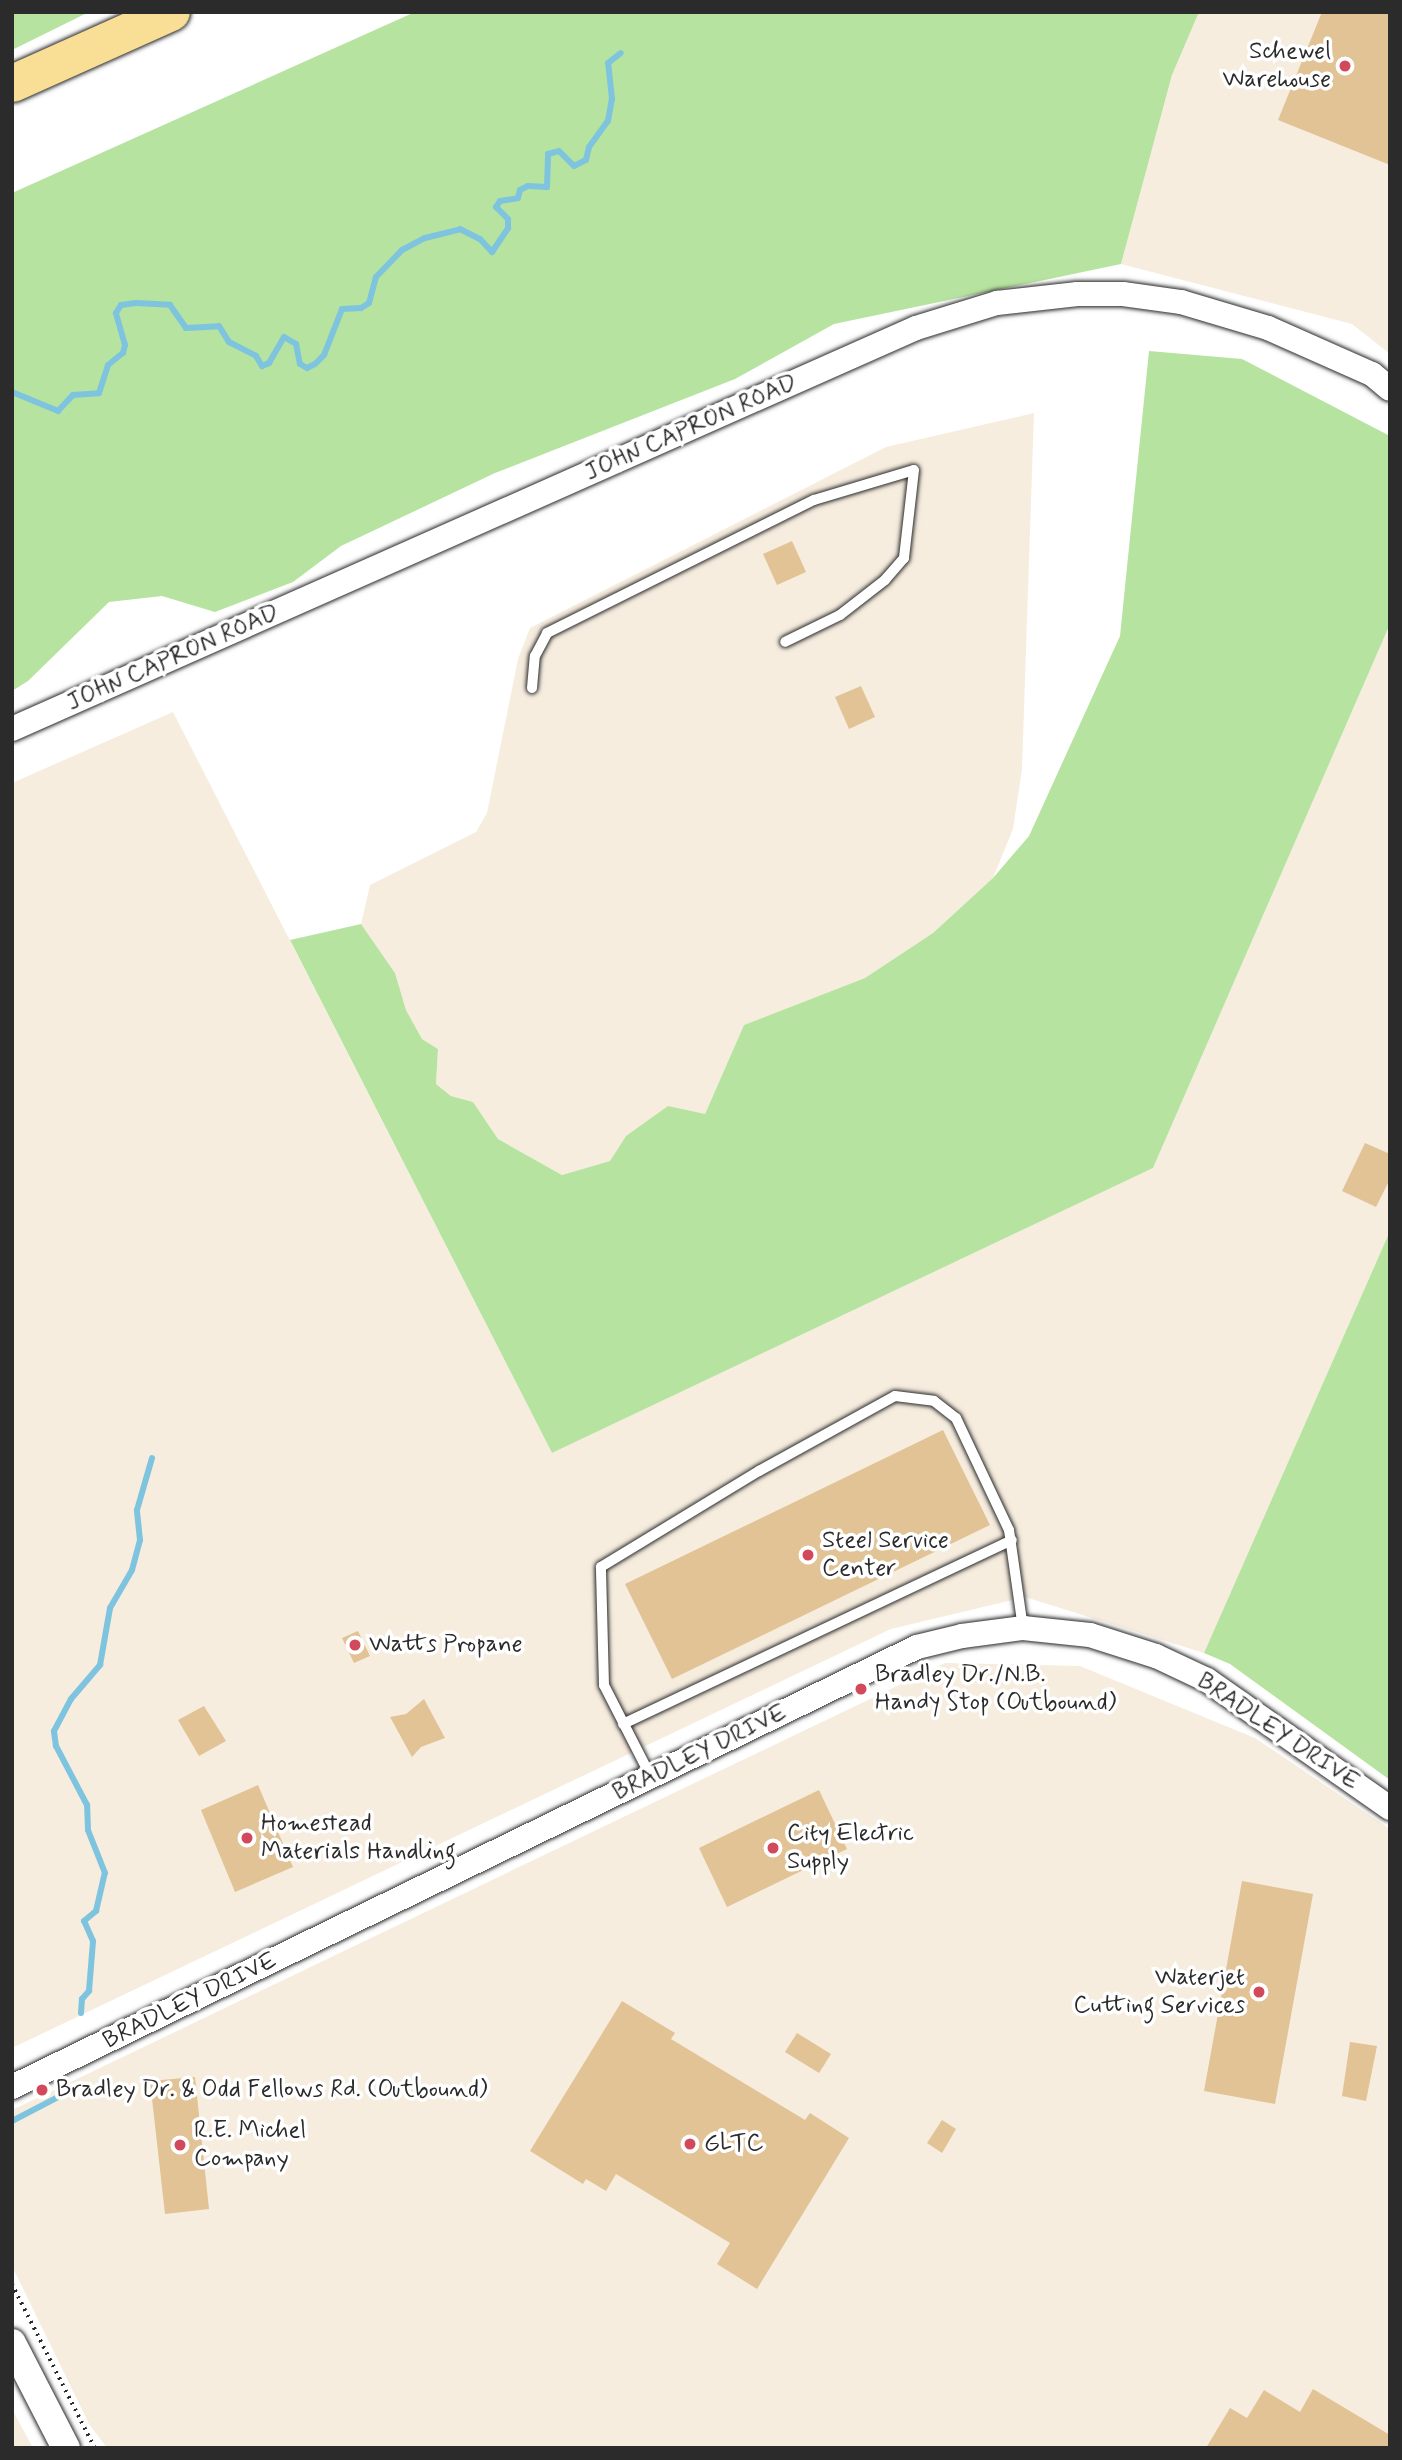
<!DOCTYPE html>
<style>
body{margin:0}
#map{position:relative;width:1402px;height:2460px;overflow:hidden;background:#fff;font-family:Mynerve,sans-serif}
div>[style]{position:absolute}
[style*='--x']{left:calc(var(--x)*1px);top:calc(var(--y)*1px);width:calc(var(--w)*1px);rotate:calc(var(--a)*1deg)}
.built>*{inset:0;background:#f6eddf}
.green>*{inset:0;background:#b7e3a0}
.stream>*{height:6px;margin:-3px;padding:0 3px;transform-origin:3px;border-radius:3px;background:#7ec4df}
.building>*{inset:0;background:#e1c395}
.path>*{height:3.5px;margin-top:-1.75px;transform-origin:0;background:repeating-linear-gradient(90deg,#2b2b2b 0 2px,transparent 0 7px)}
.roads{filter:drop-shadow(0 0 2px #2b2b2b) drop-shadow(0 0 2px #2b2b2b)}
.service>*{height:10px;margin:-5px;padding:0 5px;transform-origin:5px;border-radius:5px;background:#fff}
.tertiary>*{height:24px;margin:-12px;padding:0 12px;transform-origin:12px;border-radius:12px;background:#fff}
.secondary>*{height:28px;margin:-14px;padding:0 14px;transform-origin:14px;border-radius:14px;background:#fff}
.motorway>*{height:37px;margin:-18.5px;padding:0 18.5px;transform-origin:18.5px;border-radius:18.5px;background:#f9df96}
.dots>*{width:19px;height:19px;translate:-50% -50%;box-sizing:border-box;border:4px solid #fff;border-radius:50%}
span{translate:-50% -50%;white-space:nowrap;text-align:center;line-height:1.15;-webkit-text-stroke:7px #fff;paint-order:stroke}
.poi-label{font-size:24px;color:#2b2b2b}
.right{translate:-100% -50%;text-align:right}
.left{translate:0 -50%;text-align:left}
.street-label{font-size:24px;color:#2b2b2b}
.frame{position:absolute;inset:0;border:14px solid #2b2b2b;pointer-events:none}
</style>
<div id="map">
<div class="built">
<div style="clip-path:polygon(1199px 12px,1390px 12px,1390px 354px,1352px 324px,1121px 264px,1172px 75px)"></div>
<div style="clip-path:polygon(1034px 413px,1022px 769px,1013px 829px,993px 878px,933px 933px,865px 978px,744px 1025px,705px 1114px,626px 1136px,610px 1161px,562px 1175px,498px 1139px,473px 1102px,451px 1096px,436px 1084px,438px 1049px,422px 1039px,406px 1010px,395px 973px,361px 924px,370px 885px,476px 832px,487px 813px,518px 659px,530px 628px,886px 447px)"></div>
<div style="clip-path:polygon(1390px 624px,1390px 1231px,1204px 1653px,1025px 1597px,891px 1629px,12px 2048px,12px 783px,173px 712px,552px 1453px,1153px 1168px)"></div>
<div style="clip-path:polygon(945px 1663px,1080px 1666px,1255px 1738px,1390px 1829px,1390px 2448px,107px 2448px,89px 2424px,12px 2266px,12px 2110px)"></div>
<div style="clip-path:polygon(12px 2409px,33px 2448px,12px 2448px)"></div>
</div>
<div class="green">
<div style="clip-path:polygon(12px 12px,89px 12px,12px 50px)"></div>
<div style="clip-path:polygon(415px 12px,1199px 12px,1172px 75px,1121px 264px,834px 324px,735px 379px,495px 473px,341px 546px,293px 582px,215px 612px,162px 596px,109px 602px,28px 681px,12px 691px,12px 193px)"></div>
<div style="clip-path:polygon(1149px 351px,1242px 359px,1390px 436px,1390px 624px,1153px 1168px,552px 1453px,290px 940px,361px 924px,395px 973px,406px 1010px,422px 1039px,438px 1049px,436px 1084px,451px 1096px,473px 1102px,498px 1139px,562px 1175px,610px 1161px,626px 1136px,668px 1106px,705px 1114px,744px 1025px,865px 978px,933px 933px,993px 878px,1029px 836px,1120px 636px)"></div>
<div style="clip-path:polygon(1390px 1231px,1390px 1780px,1230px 1664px,1204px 1653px)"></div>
</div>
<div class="stream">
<div style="--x:12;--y:392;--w:50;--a:22.4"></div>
<div style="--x:58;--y:411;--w:22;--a:-47"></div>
<div style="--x:73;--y:395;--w:26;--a:-4"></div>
<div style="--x:99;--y:393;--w:29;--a:-72"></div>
<div style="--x:108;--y:365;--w:19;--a:-39"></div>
<div style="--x:123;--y:353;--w:8;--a:-76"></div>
<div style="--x:125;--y:345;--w:33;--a:-106"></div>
<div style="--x:116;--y:313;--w:9;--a:-58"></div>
<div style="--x:121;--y:305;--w:15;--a:-8"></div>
<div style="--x:136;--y:303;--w:34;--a:3"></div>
<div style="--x:170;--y:305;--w:28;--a:55"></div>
<div style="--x:186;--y:328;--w:33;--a:-3"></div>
<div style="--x:219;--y:326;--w:19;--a:58"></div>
<div style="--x:229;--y:342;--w:30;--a:27"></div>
<div style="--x:256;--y:356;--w:12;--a:59"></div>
<div style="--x:262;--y:366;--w:8;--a:-23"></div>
<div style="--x:269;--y:363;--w:30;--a:-60"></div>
<div style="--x:284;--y:337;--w:14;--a:30"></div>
<div style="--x:296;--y:344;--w:20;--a:79"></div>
<div style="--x:300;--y:364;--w:8;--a:30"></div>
<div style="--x:307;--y:368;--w:9;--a:-27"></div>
<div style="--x:315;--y:364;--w:13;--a:-45"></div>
<div style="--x:324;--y:355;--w:49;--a:-68.6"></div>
<div style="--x:342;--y:309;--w:19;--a:-3"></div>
<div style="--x:361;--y:308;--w:9;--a:-32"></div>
<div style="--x:369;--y:303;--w:27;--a:-75"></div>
<div style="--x:376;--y:277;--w:37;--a:-46"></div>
<div style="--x:402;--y:250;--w:26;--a:-28"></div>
<div style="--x:425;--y:238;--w:36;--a:-14"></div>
<div style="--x:460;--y:229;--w:22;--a:27"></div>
<div style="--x:480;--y:239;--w:18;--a:47"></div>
<div style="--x:492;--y:252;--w:29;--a:-56"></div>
<div style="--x:508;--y:228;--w:9;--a:-90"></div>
<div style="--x:508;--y:219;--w:17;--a:-135"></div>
<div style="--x:496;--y:207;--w:7;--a:-56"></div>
<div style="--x:500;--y:201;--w:18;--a:-9"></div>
<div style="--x:518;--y:198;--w:8;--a:-76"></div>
<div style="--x:520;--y:190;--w:9;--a:-27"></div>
<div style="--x:528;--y:186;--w:19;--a:3"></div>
<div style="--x:547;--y:187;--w:33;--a:-88"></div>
<div style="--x:548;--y:154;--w:11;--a:-15"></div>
<div style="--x:559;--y:151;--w:21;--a:45"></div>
<div style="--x:574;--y:166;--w:13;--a:-27"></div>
<div style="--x:586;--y:160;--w:13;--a:-77"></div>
<div style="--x:589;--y:147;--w:32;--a:-54"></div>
<div style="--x:608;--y:121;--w:22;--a:-80"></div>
<div style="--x:612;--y:99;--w:36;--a:-96"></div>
<div style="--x:608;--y:63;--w:16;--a:-38"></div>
<div style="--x:81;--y:2013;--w:14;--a:-86"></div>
<div style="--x:82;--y:1999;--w:11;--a:-49"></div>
<div style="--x:89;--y:1991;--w:50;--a:-85.4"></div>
<div style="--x:93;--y:1941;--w:22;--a:-114"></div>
<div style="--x:84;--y:1921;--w:16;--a:-40"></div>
<div style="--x:96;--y:1911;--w:39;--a:-77"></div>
<div style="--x:105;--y:1873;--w:46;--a:-111.6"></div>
<div style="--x:88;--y:1830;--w:25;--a:-92"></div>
<div style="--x:87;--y:1805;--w:67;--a:-117.7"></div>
<div style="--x:56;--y:1746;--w:15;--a:-98"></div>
<div style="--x:54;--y:1731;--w:36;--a:-62"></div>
<div style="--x:71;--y:1699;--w:45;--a:-49.5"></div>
<div style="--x:100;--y:1665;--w:58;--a:-80"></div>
<div style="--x:110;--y:1608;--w:44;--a:-59.9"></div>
<div style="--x:132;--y:1570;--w:31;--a:-75"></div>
<div style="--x:140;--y:1540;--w:30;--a:-96"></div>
<div style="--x:137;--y:1510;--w:54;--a:-73.9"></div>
<div style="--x:12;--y:2121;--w:61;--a:-27.4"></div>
</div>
<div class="building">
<div style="clip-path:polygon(1322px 12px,1390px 12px,1390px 165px,1278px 120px)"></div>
<div style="clip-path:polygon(792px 541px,806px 572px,777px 585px,763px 554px)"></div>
<div style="clip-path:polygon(861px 686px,875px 717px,849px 729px,835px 697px)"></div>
<div style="clip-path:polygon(1365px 1143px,1390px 1154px,1390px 1179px,1376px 1207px,1342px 1191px)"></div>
<div style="clip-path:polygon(943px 1430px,990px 1525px,672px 1679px,625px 1584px)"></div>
<div style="clip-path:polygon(358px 1631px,370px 1656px,354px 1663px,342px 1638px)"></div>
<div style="clip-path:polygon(424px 1699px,445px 1738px,421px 1747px,412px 1757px,390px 1717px,406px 1714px)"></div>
<div style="clip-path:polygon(204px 1706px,226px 1741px,199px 1756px,178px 1720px)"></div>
<div style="clip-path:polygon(258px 1785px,293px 1867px,235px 1892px,201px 1810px)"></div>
<div style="clip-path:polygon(819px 1790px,847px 1849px,727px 1907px,699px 1848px)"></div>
<div style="clip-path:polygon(1242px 1881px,1313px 1894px,1275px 2104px,1204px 2091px)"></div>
<div style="clip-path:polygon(622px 2001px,675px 2033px,671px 2039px,805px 2120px,810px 2113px,849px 2138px,757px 2289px,717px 2264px,730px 2243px,616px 2174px,606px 2191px,586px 2179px,583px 2184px,530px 2151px)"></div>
<div style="clip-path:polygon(797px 2033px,831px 2054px,819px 2073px,785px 2052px)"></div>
<div style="clip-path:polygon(1350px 2042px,1377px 2046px,1366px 2101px,1342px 2096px)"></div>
<div style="clip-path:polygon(195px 2077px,209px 2209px,165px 2214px,150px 2081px)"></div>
<div style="clip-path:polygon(942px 2120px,956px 2129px,942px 2153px,927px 2143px)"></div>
<div style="clip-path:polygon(1313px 2389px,1390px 2435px,1390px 2448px,1206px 2448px,1230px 2408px,1247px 2418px,1264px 2390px,1300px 2412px)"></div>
</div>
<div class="path">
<div style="--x:12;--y:2284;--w:184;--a:63.2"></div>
</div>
<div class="roads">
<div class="service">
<div style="--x:532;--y:688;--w:32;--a:-85"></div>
<div style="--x:535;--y:656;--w:26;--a:-62"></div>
<div style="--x:547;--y:633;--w:298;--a:-26.5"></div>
<div style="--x:814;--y:500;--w:104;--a:-16.7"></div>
<div style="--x:914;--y:470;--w:89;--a:96.5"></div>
<div style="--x:904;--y:558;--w:29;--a:131"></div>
<div style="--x:885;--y:580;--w:57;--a:142.1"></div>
<div style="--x:840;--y:615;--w:61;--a:153.9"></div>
<div style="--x:623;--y:1724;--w:430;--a:-25.3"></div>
<div style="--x:651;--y:1777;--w:103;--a:-117.1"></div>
<div style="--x:604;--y:1685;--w:118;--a:-91.5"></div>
<div style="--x:601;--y:1567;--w:185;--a:-31.3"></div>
<div style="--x:759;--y:1471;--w:155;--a:-28.9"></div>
<div style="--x:895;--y:1396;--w:39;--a:7"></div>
<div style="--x:934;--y:1401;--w:28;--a:38"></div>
<div style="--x:956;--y:1418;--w:124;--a:64.7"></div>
<div style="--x:1009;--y:1530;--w:99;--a:81.9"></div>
</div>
<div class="tertiary">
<div style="--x:12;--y:729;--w:989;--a:-23.92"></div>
<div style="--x:916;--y:328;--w:85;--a:-17.2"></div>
<div style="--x:997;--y:303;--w:81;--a:-6.4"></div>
<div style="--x:1077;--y:294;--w:46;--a:0"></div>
<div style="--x:1123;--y:294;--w:59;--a:7.9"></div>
<div style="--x:1181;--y:302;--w:91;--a:16.6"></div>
<div style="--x:1268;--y:328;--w:114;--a:23.9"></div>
<div style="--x:1372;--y:374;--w:23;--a:40"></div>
<div style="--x:12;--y:2087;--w:1006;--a:-25.93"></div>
<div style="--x:917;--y:1647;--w:46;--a:-13.7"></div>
<div style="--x:962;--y:1636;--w:62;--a:-7.5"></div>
<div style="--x:1023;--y:1628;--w:67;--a:6"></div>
<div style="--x:1090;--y:1635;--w:69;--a:17.7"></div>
<div style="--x:1156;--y:1656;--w:56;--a:25.2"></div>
<div style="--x:1207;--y:1680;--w:223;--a:35"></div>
</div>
<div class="secondary">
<div style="--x:12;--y:2343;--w:118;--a:62.8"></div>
</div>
<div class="motorway">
<div style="--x:12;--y:83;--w:174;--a:-24.1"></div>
</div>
</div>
<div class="dots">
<div style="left:1345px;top:66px;background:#d1495b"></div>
<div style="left:808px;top:1555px;background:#d1495b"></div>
<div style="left:355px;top:1645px;background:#d1495b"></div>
<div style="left:861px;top:1689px;background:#d1495b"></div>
<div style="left:247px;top:1838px;background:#d1495b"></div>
<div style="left:773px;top:1848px;background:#d1495b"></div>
<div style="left:1259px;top:1992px;background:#d1495b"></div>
<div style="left:42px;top:2090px;background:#d1495b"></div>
<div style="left:690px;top:2144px;background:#d1495b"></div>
<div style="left:180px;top:2145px;background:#d1495b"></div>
</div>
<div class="poi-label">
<span class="right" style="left:1331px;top:66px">Schewel<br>Warehouse</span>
<span class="left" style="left:822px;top:1555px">Steel Service<br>Center</span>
<span class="left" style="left:369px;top:1645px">Watts Propane</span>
<span class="left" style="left:875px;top:1689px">Bradley Dr./N.B.<br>Handy Stop (Outbound)</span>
<span class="left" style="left:261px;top:1838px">Homestead<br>Materials Handling</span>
<span class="left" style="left:787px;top:1848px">City Electric<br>Supply</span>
<span class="right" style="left:1245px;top:1992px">Waterjet<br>Cutting Services</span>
<span class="left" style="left:56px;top:2090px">Bradley Dr. &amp; Odd Fellows Rd. (Outbound)</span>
<span class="left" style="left:194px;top:2145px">R.E. Michel<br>Company</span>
<span class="left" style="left:704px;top:2144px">GLTC</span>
</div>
<div class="street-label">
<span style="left:691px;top:428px;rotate:-24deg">JOHN CAPRON ROAD</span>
<span style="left:173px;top:658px;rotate:-24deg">JOHN CAPRON ROAD</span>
<span style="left:1278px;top:1732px;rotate:34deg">BRADLEY DRIVE</span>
<span style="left:700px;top:1753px;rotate:-26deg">BRADLEY DRIVE</span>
<span style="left:190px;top:2001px;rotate:-26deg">BRADLEY DRIVE</span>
</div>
<div class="frame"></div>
</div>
